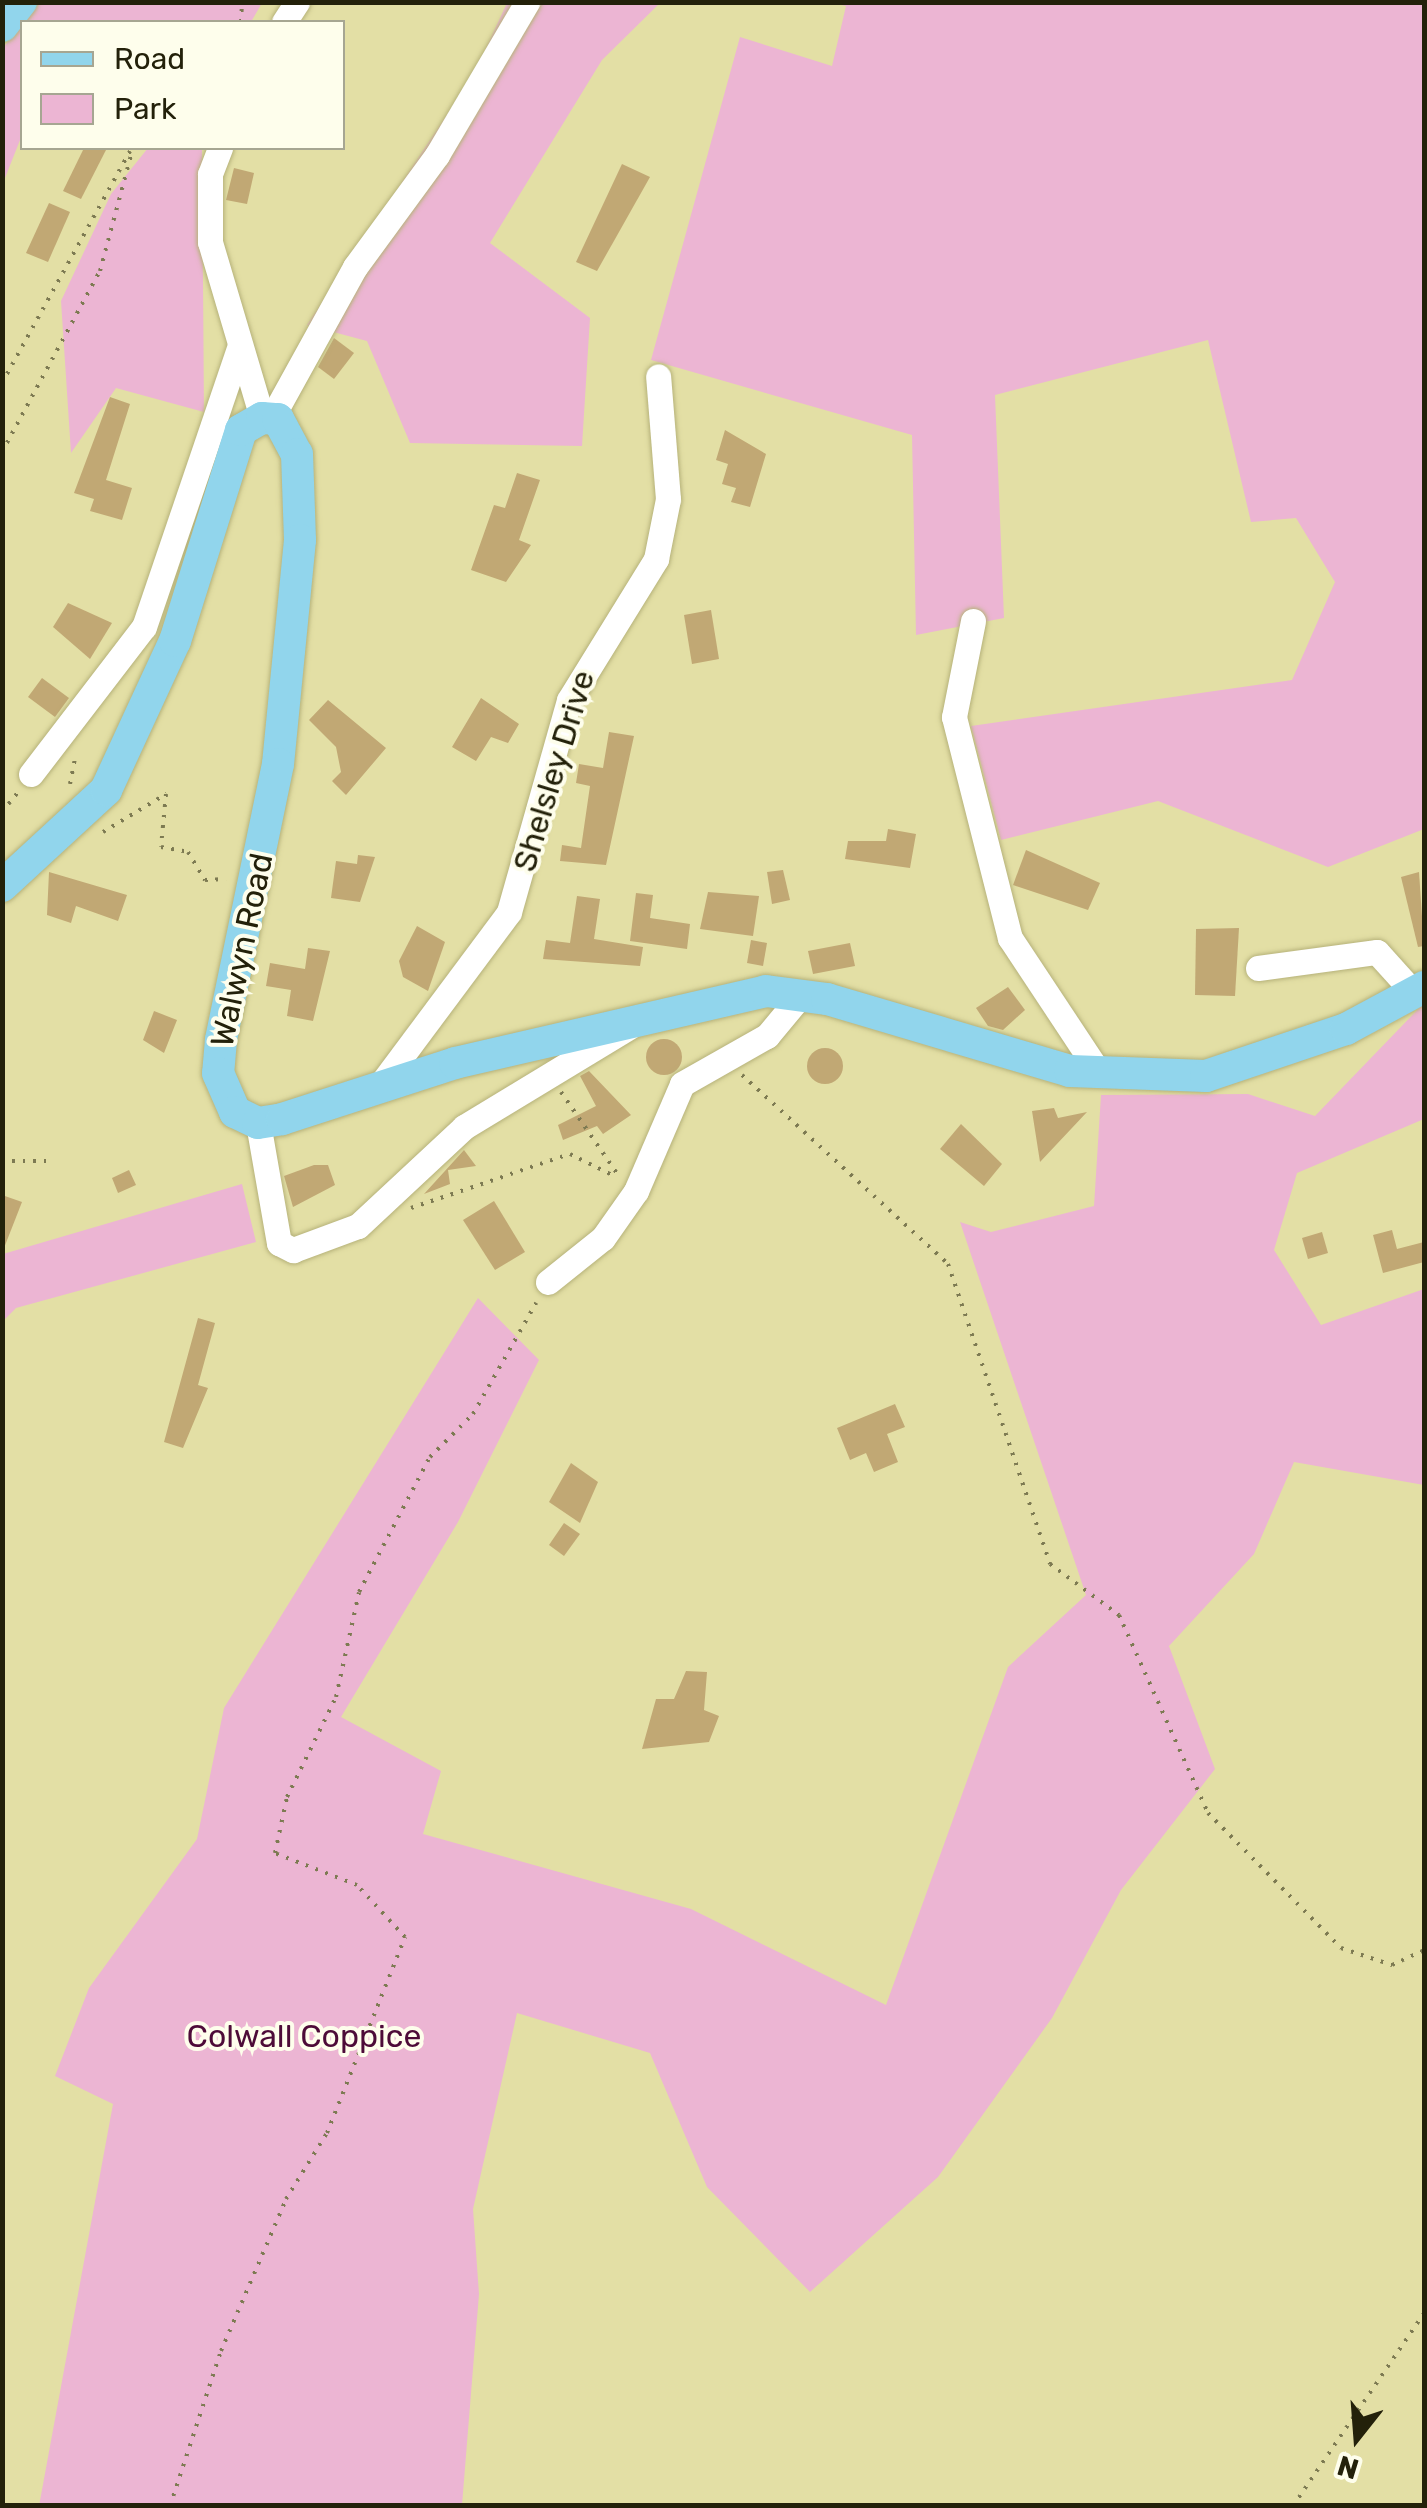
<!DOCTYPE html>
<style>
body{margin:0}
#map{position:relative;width:1427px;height:2508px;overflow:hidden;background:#e3dfa5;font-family:Rubik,sans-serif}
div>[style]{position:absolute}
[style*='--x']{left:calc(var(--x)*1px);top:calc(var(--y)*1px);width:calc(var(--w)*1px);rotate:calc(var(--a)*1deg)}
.green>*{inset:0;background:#ecb5d3}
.building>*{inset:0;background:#c1a874}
.round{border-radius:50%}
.path>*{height:4px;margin-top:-2px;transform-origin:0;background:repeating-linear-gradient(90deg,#7d7a52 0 2.5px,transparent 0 10.5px)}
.roads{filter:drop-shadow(0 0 2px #b6b27a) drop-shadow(0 0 2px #b6b27a)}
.minor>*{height:25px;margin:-12.5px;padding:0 12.5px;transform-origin:12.5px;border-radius:12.5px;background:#fff}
.major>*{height:32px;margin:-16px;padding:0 16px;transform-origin:16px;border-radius:16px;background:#91d5ec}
span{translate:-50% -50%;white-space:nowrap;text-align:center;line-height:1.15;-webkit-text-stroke:8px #fefeec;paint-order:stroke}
.street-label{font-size:32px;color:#23210a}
.park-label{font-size:32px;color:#4d0b38}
.frame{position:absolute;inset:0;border:5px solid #23210a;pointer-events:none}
.legend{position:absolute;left:20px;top:20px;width:325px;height:130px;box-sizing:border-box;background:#fefeec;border:2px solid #a6a692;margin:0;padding:12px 18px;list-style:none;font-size:30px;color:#23210a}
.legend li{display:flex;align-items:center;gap:20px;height:50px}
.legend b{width:50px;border:2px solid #a6a692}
.north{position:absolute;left:1307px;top:2388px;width:100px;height:100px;-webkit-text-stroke:8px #fefeec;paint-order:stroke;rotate:197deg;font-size:28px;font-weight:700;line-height:40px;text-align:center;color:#23210a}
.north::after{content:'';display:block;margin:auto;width:35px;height:45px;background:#23210a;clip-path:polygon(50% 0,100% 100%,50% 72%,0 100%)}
</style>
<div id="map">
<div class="green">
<div style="clip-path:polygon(39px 3px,262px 3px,251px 22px,23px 22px)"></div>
<div style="clip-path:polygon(507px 3px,660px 3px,602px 60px,490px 243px,590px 318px,582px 446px,410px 443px,367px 341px,307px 325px,474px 74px)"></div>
<div style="clip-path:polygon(833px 3px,1424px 3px,1424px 829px,1328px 867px,1158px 801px,1001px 840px,971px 726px,1292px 680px,1335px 582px,1296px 518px,1251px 522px,1208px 340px,995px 395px,1004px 618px,916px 635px,912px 435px,651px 360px,740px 37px,832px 66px,846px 6px)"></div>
<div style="clip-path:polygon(22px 23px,22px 135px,3px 183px,3px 48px)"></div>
<div style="clip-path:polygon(148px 148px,202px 148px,204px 412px,116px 388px,71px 453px,61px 301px,111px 194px)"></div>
<div style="clip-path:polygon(1424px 1003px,1424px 1119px,1297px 1173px,1274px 1250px,1321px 1325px,1424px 1289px,1424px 1485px,1294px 1462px,1254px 1554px,1169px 1646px,1215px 1769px,1121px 1890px,1052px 2018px,938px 2177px,810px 2292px,707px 2187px,650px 2053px,517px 2013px,473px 2209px,479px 2294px,462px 2505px,39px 2506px,113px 2104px,55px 2076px,89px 1988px,197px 1839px,224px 1708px,478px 1298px,539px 1360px,458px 1522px,341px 1717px,441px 1771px,423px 1834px,691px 1909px,886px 2005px,1008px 1667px,1086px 1595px,960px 1222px,991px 1232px,1094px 1206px,1101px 1095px,1248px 1094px,1315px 1116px)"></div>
<div style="clip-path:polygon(242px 1184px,256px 1242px,16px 1308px,3px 1321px,3px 1254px)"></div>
</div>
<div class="building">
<div style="clip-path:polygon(84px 148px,107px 148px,81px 199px,63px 191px)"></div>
<div style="clip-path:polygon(622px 164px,650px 177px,597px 271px,576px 262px)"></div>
<div style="clip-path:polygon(234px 168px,254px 173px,247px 204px,226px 200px)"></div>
<div style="clip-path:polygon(49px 203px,70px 212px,48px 262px,26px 253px)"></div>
<div style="clip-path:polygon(334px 338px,354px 353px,334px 379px,318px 367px)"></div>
<div style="clip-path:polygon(110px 397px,130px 404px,106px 480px,132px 488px,122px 520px,90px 511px,94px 499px,74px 493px)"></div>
<div style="clip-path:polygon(725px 430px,766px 454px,750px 507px,731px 502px,736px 488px,722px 484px,728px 464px,716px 460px)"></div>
<div style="clip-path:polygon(517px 473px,540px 480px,519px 540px,531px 545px,506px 582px,471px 570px,494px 505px,505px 508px)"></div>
<div style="clip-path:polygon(68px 603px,112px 623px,90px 659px,53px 627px)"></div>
<div style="clip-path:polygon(711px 610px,719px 659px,692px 664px,684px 615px)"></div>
<div style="clip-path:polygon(42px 678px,69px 698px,55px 717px,28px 697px)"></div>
<div style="clip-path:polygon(481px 698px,519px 724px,508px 743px,491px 737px,476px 761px,452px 747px)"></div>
<div style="clip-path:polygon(328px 700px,386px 748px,346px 795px,332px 781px,341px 772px,336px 747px,309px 720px)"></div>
<div style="clip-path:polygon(609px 732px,634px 736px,606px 865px,560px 861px,562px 845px,581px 848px,590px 786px,576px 783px,579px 764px,603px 768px)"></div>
<div style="clip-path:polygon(888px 829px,916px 834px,910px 868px,845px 859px,848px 841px,886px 841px)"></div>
<div style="clip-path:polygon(1026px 850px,1100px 883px,1088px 910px,1013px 885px)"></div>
<div style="clip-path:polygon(358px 855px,375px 857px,360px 902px,331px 898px,336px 861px,357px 864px)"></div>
<div style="clip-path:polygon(783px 870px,790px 900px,772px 904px,767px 872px)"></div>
<div style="clip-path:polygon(49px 872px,127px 895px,118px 921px,76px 906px,71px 923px,47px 915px)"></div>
<div style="clip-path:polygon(1419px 872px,1424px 946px,1418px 947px,1401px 877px)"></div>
<div style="clip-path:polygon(708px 892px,759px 896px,753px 936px,700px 929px)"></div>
<div style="clip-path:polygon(636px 893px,653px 895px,650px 918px,690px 924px,687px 949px,630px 941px)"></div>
<div style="clip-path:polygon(577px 896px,600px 899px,594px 939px,643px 947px,640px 966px,543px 959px,546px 940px,570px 943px)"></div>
<div style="clip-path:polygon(417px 926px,445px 942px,428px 991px,403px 977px,399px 961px)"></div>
<div style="clip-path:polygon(1239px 928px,1235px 996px,1195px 995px,1196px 929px)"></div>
<div style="clip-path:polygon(751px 940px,767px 943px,763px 966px,747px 963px)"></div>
<div style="clip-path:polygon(850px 943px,855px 966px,813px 974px,808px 951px)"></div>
<div style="clip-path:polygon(308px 948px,330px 951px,313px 1021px,287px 1016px,291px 990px,266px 986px,270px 963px,305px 969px)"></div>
<div style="clip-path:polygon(1008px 987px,1025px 1010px,1003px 1030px,988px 1026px,976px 1008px)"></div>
<div style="clip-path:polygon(154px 1011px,177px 1020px,164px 1053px,143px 1040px)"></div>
<div class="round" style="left:646px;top:1039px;width:36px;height:36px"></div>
<div class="round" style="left:807px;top:1048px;width:36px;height:36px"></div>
<div style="clip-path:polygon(589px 1071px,631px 1115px,603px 1134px,597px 1126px,563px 1140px,558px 1125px,596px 1106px,580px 1076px)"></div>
<div style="clip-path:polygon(1054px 1108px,1058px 1118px,1087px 1112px,1040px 1162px,1032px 1111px)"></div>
<div style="clip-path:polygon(961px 1124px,1002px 1164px,984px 1186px,940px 1149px)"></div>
<div style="clip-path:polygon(464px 1150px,476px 1166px,448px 1170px,450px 1184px,424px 1194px)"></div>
<div style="clip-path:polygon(314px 1165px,328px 1165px,335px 1185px,293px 1207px,284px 1176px)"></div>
<div style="clip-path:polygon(129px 1170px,136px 1185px,118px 1193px,112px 1178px)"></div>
<div style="clip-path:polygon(2px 1195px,22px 1202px,4px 1248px,2px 1248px)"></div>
<div style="clip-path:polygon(494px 1201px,525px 1252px,495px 1270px,463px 1220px)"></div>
<div style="clip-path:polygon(1392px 1230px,1397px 1249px,1424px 1242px,1424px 1262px,1383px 1273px,1373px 1235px)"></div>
<div style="clip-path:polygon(1322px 1232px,1328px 1253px,1308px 1259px,1302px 1238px)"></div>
<div style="clip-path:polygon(198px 1318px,215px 1323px,198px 1385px,208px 1388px,183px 1448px,164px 1442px)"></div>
<div style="clip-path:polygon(895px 1404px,905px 1427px,887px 1434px,898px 1462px,874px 1472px,866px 1453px,850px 1460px,837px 1428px)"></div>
<div style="clip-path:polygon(571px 1463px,598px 1482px,580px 1523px,549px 1502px)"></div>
<div style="clip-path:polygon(564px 1523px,580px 1534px,564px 1556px,549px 1545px)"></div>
<div style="clip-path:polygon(686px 1671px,707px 1672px,704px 1710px,719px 1716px,709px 1742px,642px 1749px,656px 1699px,674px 1699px)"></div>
</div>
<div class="path">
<div style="--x:241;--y:22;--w:20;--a:-87"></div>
<div style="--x:2;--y:383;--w:265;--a:-61.1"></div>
<div style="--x:2;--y:452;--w:206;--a:-61.6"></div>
<div style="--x:100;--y:271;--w:127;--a:-75"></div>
<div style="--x:70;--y:784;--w:31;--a:-79"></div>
<div style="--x:2;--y:812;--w:26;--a:-51"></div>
<div style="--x:103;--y:832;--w:74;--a:-31.1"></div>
<div style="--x:166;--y:794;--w:53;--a:95.4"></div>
<div style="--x:161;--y:847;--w:27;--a:10"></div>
<div style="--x:188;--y:852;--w:33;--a:59"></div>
<div style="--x:205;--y:880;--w:21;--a:-3"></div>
<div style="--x:742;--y:1075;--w:280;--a:42.5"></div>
<div style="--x:948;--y:1264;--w:317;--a:71.2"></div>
<div style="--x:1050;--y:1564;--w:86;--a:36.5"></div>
<div style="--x:1119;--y:1615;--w:217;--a:65.8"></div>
<div style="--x:1208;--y:1813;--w:190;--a:45.4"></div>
<div style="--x:1341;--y:1948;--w:54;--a:18.4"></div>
<div style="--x:1392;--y:1965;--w:35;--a:-25"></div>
<div style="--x:561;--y:1092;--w:101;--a:55.5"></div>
<div style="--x:2;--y:1161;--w:52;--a:0"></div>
<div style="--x:411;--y:1208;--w:168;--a:-18.8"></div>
<div style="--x:570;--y:1154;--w:51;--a:26.6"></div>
<div style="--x:170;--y:2506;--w:163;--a:-71.8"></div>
<div style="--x:221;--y:2351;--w:165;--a:-66.8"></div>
<div style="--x:286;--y:2199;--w:78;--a:-58.2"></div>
<div style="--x:327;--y:2133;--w:211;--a:-68.3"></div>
<div style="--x:405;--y:1937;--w:71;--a:-132.7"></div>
<div style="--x:357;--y:1885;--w:88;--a:-158.7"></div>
<div style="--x:275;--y:1853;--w:57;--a:-77.9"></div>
<div style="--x:287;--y:1797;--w:111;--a:-63.9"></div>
<div style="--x:336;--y:1697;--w:107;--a:-77.6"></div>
<div style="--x:359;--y:1592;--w:153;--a:-62.3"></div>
<div style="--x:430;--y:1457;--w:61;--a:-45"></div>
<div style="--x:473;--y:1414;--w:128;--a:-60.4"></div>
<div style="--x:1293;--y:2506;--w:233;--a:-55.8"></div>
</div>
<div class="roads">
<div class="minor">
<div style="--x:284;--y:22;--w:24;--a:-57"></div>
<div style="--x:220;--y:148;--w:28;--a:111"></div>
<div style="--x:210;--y:174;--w:68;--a:90"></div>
<div style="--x:210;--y:242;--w:184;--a:73.5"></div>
<div style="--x:271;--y:419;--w:174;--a:-61.1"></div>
<div style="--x:355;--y:267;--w:139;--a:-53.8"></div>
<div style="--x:437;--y:155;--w:178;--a:-59.5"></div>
<div style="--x:973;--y:621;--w:98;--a:101.2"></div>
<div style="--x:954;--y:717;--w:228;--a:75.8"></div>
<div style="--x:1010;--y:938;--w:163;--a:56.5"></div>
<div style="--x:31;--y:774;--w:185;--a:-52.5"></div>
<div style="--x:144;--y:627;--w:295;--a:-71.2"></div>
<div style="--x:1258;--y:968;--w:120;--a:-7.7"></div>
<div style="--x:1377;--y:952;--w:55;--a:47.9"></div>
<div style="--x:381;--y:1084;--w:214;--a:-53.3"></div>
<div style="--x:509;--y:912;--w:220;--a:-74.2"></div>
<div style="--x:569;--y:700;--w:166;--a:-58.3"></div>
<div style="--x:656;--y:559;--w:61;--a:-78.7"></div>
<div style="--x:668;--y:499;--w:123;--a:-94.6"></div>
<div style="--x:258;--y:1123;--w:122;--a:80.1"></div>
<div style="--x:279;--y:1243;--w:16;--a:27"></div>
<div style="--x:293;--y:1250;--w:69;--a:-20.3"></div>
<div style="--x:358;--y:1226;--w:145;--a:-43"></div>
<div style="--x:464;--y:1127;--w:193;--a:-31.2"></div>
<div style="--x:548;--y:1282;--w:70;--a:-38.7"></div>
<div style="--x:603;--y:1238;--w:57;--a:-54.9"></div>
<div style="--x:636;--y:1191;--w:116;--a:-66.7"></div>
<div style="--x:682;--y:1084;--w:98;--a:-29.5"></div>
<div style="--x:767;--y:1036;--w:53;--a:-50.3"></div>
</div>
<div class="major">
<div style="--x:2;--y:26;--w:31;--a:-52"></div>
<div style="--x:2;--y:886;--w:142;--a:-42.7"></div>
<div style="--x:106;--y:790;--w:164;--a:-65.2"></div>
<div style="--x:175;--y:641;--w:221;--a:-72.6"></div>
<div style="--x:241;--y:430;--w:24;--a:-30"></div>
<div style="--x:262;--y:418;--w:16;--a:4"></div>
<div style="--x:278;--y:419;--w:40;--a:62"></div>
<div style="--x:297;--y:454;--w:86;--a:88"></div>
<div style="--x:300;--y:540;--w:225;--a:95.6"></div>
<div style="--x:278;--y:764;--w:282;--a:101.7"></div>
<div style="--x:221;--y:1040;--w:33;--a:95"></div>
<div style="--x:218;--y:1073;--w:43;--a:66.4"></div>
<div style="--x:235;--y:1112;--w:25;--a:26"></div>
<div style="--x:258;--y:1123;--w:24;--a:-9"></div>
<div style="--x:282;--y:1119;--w:182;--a:-17.9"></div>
<div style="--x:455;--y:1063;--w:319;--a:-13"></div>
<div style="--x:766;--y:991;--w:62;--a:7.5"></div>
<div style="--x:827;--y:999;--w:253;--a:16.5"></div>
<div style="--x:1070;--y:1071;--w:136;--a:2.1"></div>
<div style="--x:1206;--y:1076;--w:148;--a:-18.6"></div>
<div style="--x:1346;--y:1029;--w:89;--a:-28.3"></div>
</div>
</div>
<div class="street-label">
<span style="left:554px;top:771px;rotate:-73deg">Shelsley Drive</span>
<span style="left:242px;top:950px;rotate:-78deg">Walwyn Road</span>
</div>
<div class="park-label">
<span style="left:304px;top:2036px">Colwall Coppice</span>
</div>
<div class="frame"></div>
<ul class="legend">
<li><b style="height:12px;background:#91d5ec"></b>Road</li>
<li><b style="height:28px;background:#ecb5d3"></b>Park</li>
</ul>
<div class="north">N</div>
</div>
